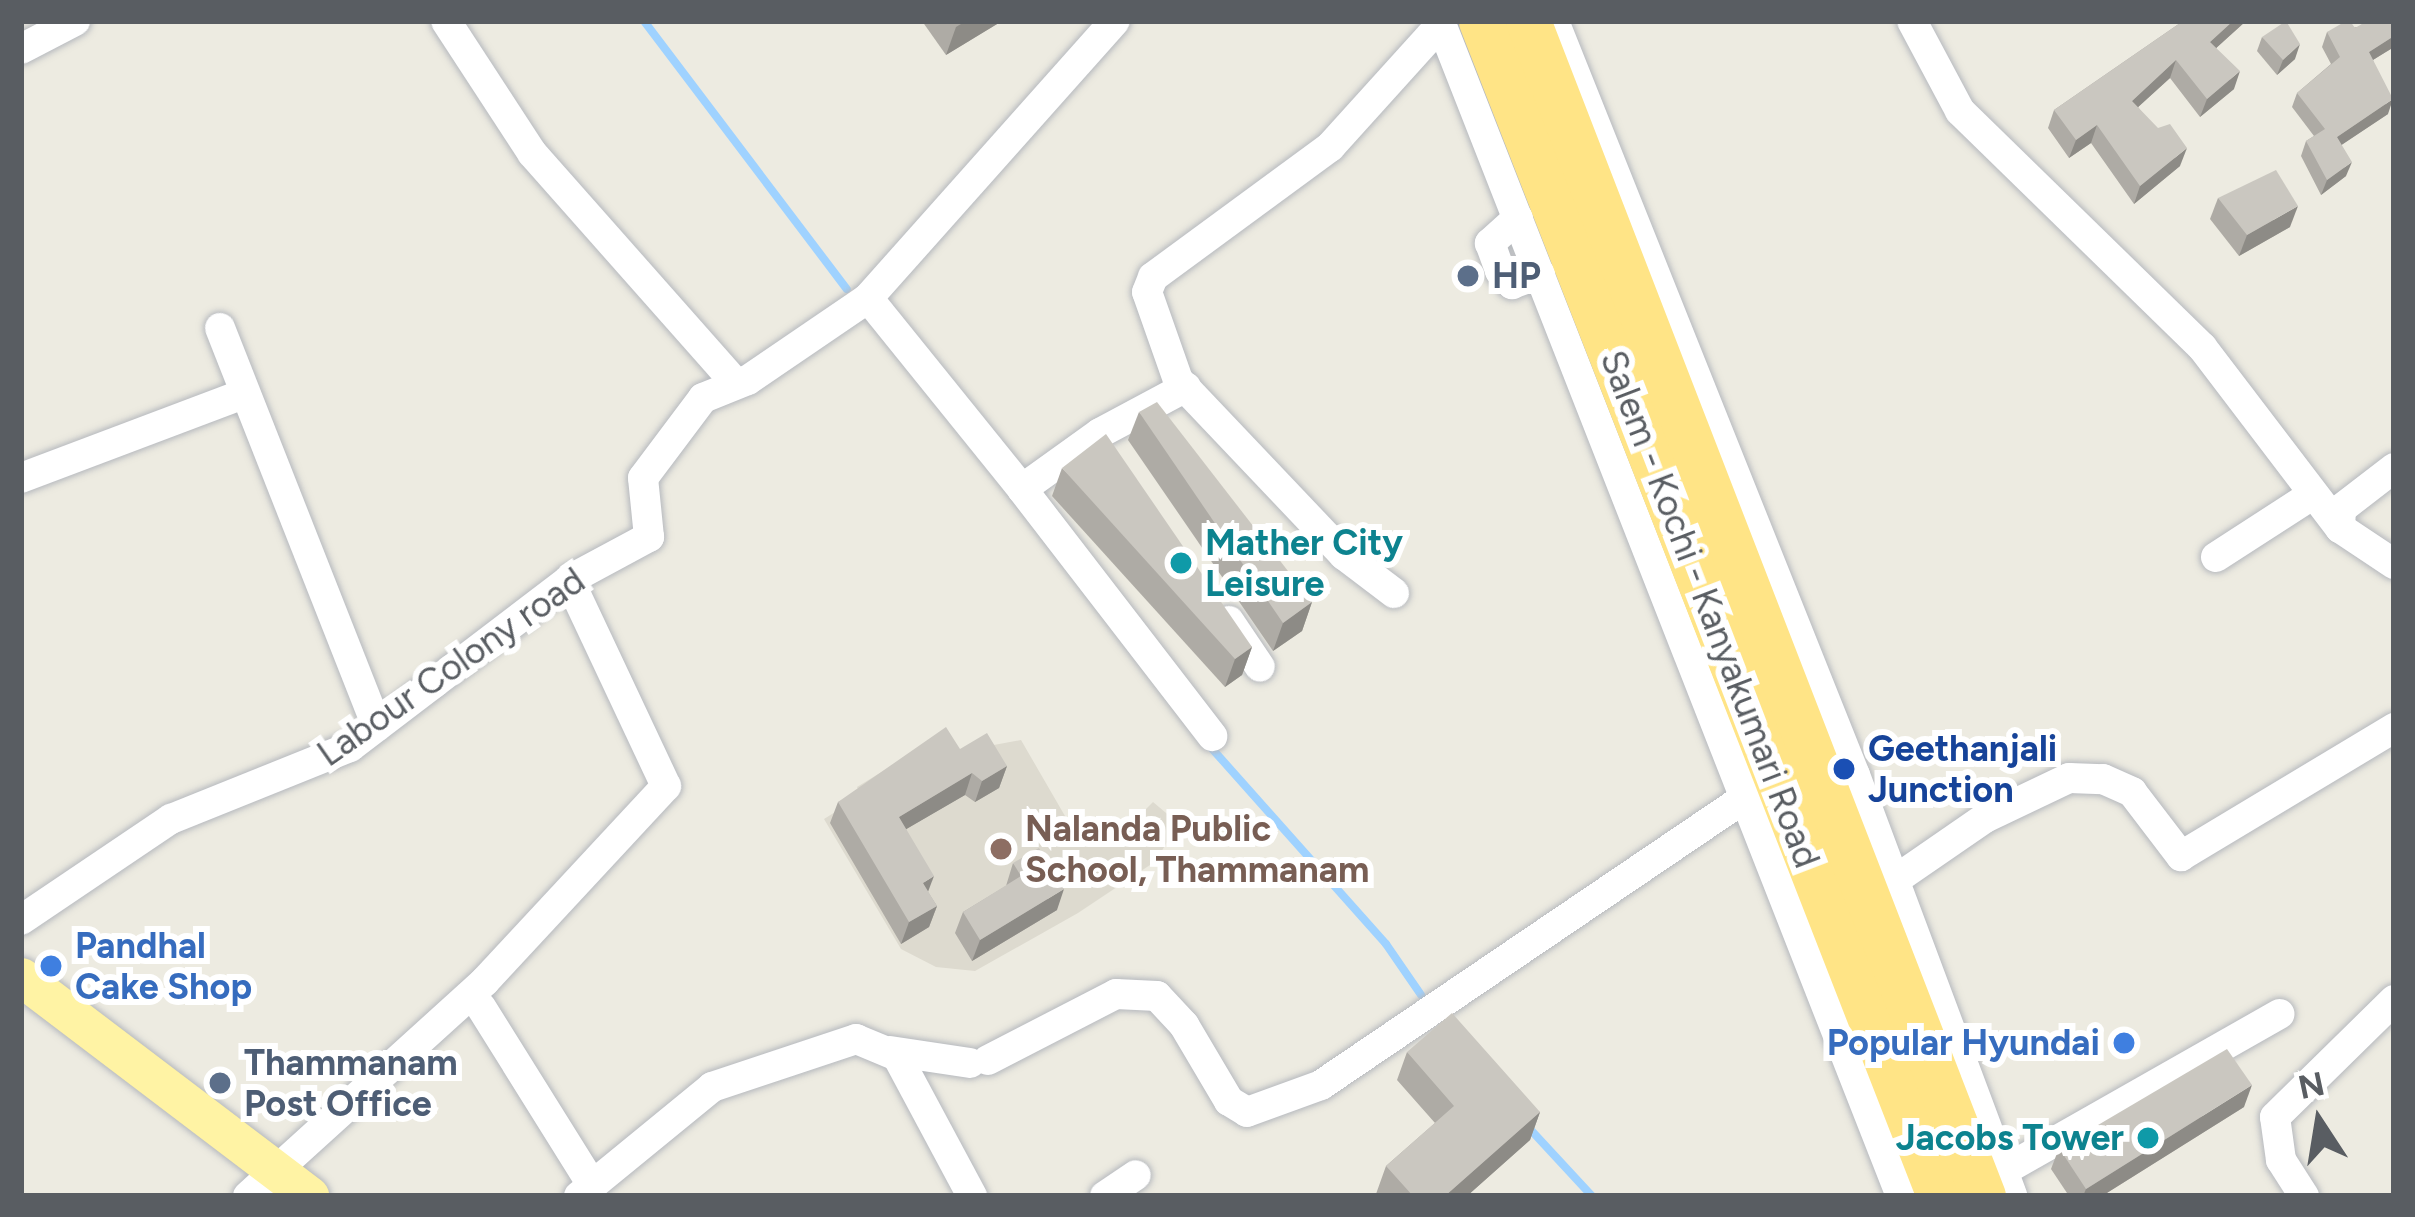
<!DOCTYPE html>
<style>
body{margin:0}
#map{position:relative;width:2415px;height:1217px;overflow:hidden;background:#edebe1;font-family:Figtree,sans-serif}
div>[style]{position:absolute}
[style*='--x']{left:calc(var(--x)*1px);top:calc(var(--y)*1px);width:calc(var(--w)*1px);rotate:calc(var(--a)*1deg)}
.education>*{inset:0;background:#dddacf}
.stream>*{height:8px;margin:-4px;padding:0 4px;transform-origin:4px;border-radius:4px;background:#9fd2ff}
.roads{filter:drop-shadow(0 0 3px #b6b9be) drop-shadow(0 0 3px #b6b9be)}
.minor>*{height:30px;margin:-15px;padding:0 15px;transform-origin:15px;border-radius:15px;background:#fff}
.major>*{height:39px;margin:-19.5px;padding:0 19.5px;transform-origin:19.5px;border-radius:19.5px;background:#fff3a4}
.highway>*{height:45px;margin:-22.5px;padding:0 22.5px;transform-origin:22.5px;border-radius:22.5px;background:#ffe486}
.wall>*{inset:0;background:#aeaba5}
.shaded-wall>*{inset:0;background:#8d8b86}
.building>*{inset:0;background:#cac7c0}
.dots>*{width:33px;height:33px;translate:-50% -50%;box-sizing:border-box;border:6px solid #fff;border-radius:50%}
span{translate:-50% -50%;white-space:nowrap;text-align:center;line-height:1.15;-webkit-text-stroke:12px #fff;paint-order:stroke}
.service-label{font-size:36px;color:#4e5e75;font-weight:700}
.left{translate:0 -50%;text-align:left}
.culture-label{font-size:36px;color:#0d838f;font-weight:700}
.right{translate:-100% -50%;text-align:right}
.street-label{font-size:36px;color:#595d62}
.transit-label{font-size:36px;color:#164399;font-weight:700}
.education-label{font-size:36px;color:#785e54;font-weight:700}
.shop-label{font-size:36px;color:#366cbe;font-weight:700}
.frame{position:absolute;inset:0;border:24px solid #595d62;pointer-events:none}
.north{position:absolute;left:2259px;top:1061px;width:120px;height:120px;-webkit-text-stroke:9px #fff;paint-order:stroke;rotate:348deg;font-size:33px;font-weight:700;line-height:48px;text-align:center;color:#595d62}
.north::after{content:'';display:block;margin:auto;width:42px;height:54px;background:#595d62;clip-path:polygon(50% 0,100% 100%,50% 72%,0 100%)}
</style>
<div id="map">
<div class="education">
<div style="clip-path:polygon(942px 735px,956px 752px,1021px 740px,1076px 835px,1102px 838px,1126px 829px,1153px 802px,1178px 823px,1156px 861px,1078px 913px,975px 971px,936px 967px,901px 949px,824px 819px,861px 796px,857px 787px)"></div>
</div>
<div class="stream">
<div style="--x:644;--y:21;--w:336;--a:52.9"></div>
<div style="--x:1207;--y:743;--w:269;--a:48.3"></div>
<div style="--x:1386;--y:944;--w:62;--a:55.5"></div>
<div style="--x:1529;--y:1128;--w:93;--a:47.2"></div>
</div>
<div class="roads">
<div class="minor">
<div style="--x:446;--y:21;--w:158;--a:56.9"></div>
<div style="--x:532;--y:153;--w:303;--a:48.5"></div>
<div style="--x:1440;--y:21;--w:1262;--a:68.58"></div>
<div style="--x:1554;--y:21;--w:812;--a:68.24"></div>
<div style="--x:1855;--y:775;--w:449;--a:69.5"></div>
<div style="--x:1912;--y:21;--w:102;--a:61.9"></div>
<div style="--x:1960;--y:111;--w:338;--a:44.3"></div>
<div style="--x:2202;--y:347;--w:228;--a:52.7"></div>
<div style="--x:21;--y:49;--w:61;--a:-27.4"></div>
<div style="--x:1518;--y:218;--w:38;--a:138"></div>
<div style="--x:1490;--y:243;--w:30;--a:70"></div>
<div style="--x:1500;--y:271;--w:18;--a:47"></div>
<div style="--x:1512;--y:284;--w:30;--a:-20"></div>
<div style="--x:868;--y:298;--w:245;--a:51.1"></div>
<div style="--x:220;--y:328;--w:428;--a:68.5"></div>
<div style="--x:1186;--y:387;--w:98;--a:151.9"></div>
<div style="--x:1100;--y:433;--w:96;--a:144.3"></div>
<div style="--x:1022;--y:489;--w:312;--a:52.4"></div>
<div style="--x:2394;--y:468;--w:67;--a:142.3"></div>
<div style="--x:2341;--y:509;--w:19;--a:93"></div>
<div style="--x:2340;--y:528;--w:65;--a:33.7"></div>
<div style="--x:21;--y:478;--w:237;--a:-20.7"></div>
<div style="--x:2216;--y:557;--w:114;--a:-32.9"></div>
<div style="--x:1394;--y:593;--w:63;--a:-142.8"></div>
<div style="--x:1344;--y:555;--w:241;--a:-133.5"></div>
<div style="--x:1178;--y:380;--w:93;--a:-109.4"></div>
<div style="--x:1147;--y:292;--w:16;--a:-68"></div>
<div style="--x:1153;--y:277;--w:220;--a:-36.3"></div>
<div style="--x:1330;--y:147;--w:166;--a:-47.9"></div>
<div style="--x:1229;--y:621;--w:55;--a:56"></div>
<div style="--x:1895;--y:880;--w:109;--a:-34.6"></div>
<div style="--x:1985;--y:818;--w:93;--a:-25.5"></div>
<div style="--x:2069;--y:778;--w:34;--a:2"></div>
<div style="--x:2103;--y:779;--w:32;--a:24"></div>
<div style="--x:2132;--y:792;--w:81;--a:52.6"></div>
<div style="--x:2181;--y:856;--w:249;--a:-31"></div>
<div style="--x:21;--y:920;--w:181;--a:-34"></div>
<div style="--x:171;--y:819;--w:193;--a:-21.9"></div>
<div style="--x:350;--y:747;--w:275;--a:-37.3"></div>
<div style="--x:569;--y:580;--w:91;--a:-28.3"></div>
<div style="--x:649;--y:537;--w:59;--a:-95.8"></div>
<div style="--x:643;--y:478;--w:100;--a:-53.1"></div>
<div style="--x:703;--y:398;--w:48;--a:-21.8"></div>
<div style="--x:748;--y:380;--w:145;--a:-34.3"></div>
<div style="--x:868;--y:298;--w:371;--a:-48.3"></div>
<div style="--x:481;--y:1007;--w:211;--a:58"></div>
<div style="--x:890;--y:1051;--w:81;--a:8.5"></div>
<div style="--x:988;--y:1060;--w:144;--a:-27.3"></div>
<div style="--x:1116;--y:994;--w:41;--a:2.8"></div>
<div style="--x:1157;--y:996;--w:40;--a:47"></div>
<div style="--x:1184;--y:1025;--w:88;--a:59.4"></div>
<div style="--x:1229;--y:1101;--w:21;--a:31"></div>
<div style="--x:1247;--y:1112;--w:79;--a:-20"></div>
<div style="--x:1321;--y:1085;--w:513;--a:-34.12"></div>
<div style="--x:2003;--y:1171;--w:318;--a:-29.6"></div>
<div style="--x:248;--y:1196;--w:320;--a:-42.2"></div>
<div style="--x:485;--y:981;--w:266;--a:-47.1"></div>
<div style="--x:666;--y:786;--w:228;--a:-115.2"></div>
<div style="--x:579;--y:1196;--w:172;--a:-39.3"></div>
<div style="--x:712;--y:1087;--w:152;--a:-18.4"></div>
<div style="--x:856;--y:1039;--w:44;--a:22.5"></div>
<div style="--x:897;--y:1056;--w:159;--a:61.8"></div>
<div style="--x:1105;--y:1196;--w:37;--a:-34"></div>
<div style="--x:2304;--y:1196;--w:43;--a:-122.6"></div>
<div style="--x:2281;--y:1160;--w:43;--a:-97.9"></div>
<div style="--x:2275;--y:1117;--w:167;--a:-44.5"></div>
</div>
<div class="major">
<div style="--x:21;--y:977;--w:362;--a:37.2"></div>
</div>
<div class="highway">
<div style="--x:1481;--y:21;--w:1261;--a:68.7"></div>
<div style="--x:1528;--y:21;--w:1260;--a:68.83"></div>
</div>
</div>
<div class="wall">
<div style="clip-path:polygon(922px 21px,1002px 21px,946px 55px)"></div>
<div style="clip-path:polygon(2183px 21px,2246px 21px,2216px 48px,2234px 89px,2200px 117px,2170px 78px,2138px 107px,2180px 166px,2134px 204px,2091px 143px,2069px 158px,2048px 128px,2054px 110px)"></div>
<div style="clip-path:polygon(2394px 21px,2394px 47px,2373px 60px,2388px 114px,2341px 145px,2346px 176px,2321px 195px,2301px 156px,2306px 141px,2314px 136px,2292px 107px,2297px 93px,2331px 64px,2322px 47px,2327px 32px)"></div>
<div style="clip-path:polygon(2262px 37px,2295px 59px,2277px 75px,2257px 51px)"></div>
<div style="clip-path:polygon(2218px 198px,2290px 227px,2239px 256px,2210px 219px)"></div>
<div style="clip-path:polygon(1139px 412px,1312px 602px,1302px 631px,1273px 651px,1128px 440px)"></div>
<div style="clip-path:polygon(1062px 468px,1252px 647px,1242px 675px,1225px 687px,1052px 496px)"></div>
<div style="clip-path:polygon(960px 749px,1007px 766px,999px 788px,975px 802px,965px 795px,906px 829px,928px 892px,937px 906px,929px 927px,901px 944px,830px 823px,838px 802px)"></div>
<div style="clip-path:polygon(1013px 863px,1057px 910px,972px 961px,955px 933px,963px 912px,1006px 886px)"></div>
<div style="clip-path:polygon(1407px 1052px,1540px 1112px,1530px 1140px,1467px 1196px,1377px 1196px,1376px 1194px,1386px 1166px,1435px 1123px,1397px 1080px)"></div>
<div style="clip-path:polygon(2244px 1107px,2102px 1196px,2069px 1196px,2051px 1169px,2059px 1148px)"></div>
</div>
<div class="shaded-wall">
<div style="clip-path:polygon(966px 21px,1002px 21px,946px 55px,956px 27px)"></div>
<div style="clip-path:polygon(2233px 21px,2246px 21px,2203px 60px,2210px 42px)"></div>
<div style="clip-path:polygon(2394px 36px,2394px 47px,2363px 66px,2369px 52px)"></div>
<div style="clip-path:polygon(2300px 44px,2295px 59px,2277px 75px,2283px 60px)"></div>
<div style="clip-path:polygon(2176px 60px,2170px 78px,2125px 119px,2132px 101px)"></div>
<div style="clip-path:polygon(2240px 71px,2234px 89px,2200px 117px,2207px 99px)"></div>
<div style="clip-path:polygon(2393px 99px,2388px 114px,2331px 152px,2337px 137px)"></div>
<div style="clip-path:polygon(2097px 125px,2091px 143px,2069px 158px,2076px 140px)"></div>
<div style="clip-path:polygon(2187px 148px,2180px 166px,2134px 204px,2140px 186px)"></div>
<div style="clip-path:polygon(2352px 162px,2346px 176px,2321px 195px,2327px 180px)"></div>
<div style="clip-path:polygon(2298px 206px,2290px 227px,2239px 256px,2247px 235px)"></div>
<div style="clip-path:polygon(1312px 602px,1302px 631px,1273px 651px,1283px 623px)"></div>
<div style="clip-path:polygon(1252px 647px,1242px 675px,1225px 687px,1235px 659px)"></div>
<div style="clip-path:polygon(1007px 766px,999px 788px,975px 802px,982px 781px)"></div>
<div style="clip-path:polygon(972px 773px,965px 795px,891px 838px,899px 817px)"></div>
<div style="clip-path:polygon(934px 876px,926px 897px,923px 883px)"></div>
<div style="clip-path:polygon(1064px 889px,1057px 910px,972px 961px,980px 940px)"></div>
<div style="clip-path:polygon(937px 906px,929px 927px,901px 944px,909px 922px)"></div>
<div style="clip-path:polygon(2252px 1085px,2244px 1107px,2102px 1196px,2083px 1196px,2086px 1189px)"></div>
<div style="clip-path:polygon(1540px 1112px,1530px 1140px,1467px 1196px,1445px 1196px)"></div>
</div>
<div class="building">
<div style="clip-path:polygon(2183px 21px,2233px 21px,2210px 42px,2240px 71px,2207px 99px,2176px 60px,2132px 101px,2158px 128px,2170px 124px,2187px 148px,2140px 186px,2097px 125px,2076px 140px,2054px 110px)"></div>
<div style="clip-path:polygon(2286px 21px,2300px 44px,2283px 60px,2262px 37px)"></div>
<div style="clip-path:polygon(2346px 21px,2350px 21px,2355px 28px,2367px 21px,2394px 21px,2394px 36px,2369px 52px,2393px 99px,2337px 137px,2352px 162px,2327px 180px,2306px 141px,2325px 129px,2297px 93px,2340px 57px,2327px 32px)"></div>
<div style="clip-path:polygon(2276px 170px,2298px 206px,2247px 235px,2218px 198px)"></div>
<div style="clip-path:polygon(1157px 402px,1312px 602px,1283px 623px,1139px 412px)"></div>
<div style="clip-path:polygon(1106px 434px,1252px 647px,1235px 659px,1062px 468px)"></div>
<div style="clip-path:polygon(946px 727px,960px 749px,987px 733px,1007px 766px,982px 781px,972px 773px,899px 817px,934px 876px,923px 883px,937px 906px,909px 922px,838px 802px)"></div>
<div style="clip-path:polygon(1039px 848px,1064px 889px,980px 940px,963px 912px,1021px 876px,1013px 863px)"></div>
<div style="clip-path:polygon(1452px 1013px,1540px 1112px,1445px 1196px,1413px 1196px,1386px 1166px,1454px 1106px,1407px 1052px)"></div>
<div style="clip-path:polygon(2227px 1049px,2252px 1085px,2086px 1189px,2059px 1148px)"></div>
</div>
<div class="dots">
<div style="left:1468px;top:276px;background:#5c6f8a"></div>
<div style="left:1181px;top:563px;background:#0f9aa8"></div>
<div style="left:1844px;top:769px;background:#1a4fb4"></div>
<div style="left:1001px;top:849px;background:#8d6e63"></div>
<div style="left:51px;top:966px;background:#3f7fe0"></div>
<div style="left:2124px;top:1043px;background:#3f7fe0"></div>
<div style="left:220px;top:1083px;background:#5c6f8a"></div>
<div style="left:2148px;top:1138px;background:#0f9aa8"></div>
</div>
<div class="service-label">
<span class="left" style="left:1492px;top:276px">HP</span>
<span class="left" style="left:244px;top:1083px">Thammanam<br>Post Office</span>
</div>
<div class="culture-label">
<span class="left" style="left:1205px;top:563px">Mather City<br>Leisure</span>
<span class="right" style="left:2124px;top:1138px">Jacobs Tower</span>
</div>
<div class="street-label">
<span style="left:1710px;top:609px;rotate:69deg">Salem - Kochi - Kanyakumari Road</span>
<span style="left:451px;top:667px;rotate:-35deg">Labour Colony road</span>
</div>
<div class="transit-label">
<span class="left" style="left:1868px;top:769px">Geethanjali<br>Junction</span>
</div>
<div class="education-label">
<span class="left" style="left:1025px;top:849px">Nalanda Public<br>School, Thammanam</span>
</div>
<div class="shop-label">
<span class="left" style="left:75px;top:966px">Pandhal<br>Cake Shop</span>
<span class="right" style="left:2100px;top:1043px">Popular Hyundai</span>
</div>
<div class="frame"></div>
<div class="north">N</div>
</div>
